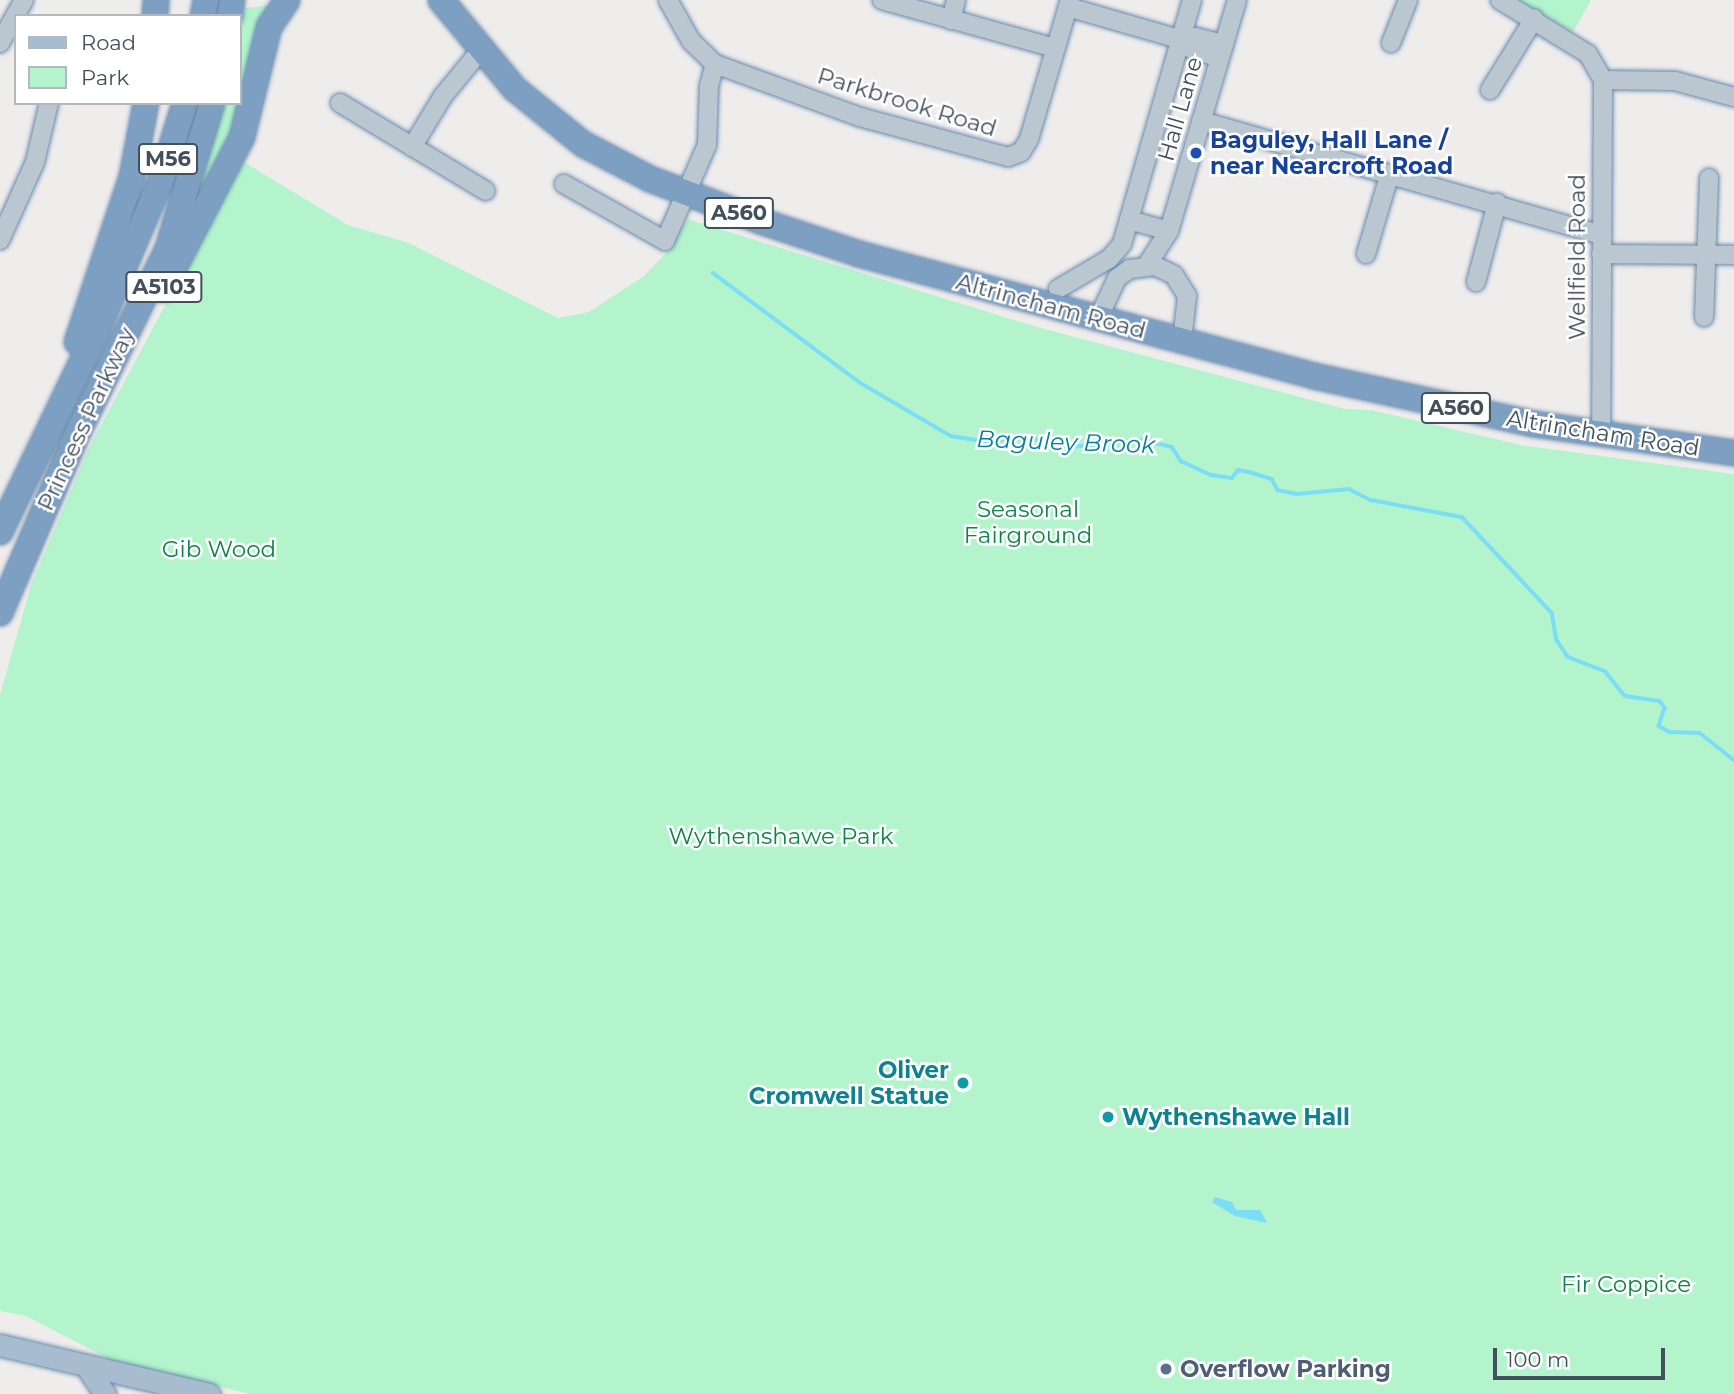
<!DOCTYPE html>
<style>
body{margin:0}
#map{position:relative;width:1734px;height:1394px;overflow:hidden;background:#efecec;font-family:Montserrat,sans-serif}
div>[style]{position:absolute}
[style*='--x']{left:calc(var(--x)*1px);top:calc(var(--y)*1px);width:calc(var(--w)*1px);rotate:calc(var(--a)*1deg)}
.green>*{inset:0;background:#b3f4cc}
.water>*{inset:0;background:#7bddf6}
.stream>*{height:3.5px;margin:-1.75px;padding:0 1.75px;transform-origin:1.75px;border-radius:1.75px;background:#7bddf6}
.roads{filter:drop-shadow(0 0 2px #688aae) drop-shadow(0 0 2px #688aae)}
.minor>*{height:18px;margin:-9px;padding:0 9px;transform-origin:9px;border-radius:9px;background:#bac7d1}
.major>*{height:21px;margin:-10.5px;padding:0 10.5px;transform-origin:10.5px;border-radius:10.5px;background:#a8bccf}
.highway>*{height:24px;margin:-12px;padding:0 12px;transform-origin:12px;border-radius:12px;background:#7d9fc2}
.dots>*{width:19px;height:19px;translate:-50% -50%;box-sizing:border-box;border:4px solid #fff;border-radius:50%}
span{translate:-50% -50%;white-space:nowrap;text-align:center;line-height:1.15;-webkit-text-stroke:5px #fff;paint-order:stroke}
.shield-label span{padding:2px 5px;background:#fff;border:2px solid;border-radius:5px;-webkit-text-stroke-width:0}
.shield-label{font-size:21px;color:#42505c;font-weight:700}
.street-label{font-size:23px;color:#42505c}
.transit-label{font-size:23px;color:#164399;font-weight:700}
.left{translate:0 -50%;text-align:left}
.park-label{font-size:23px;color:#0b8548}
.culture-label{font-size:23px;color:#0d838f;font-weight:700}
.right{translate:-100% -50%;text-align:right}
.service-label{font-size:23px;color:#4e5e75;font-weight:700}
.water-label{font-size:24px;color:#0280a1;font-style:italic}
.legend{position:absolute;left:14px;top:14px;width:228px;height:91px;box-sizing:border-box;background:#fff;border:2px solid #b3b9be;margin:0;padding:9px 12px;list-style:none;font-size:21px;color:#42505c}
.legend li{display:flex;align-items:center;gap:14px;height:35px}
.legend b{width:35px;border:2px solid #b3b9be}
.scale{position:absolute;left:1493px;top:1348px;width:172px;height:32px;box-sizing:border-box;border:4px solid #42505c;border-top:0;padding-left:9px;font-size:21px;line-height:24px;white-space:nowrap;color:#42505c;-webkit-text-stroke:5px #fff;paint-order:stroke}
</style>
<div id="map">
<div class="green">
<div style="clip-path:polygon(1518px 0,1591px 0,1573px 32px)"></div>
<div style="clip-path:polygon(273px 5px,247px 98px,178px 245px,225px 103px,240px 103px,240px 36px,245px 8px)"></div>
<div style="clip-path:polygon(242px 161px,348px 225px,409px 243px,558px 318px,589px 312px,644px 276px,670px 249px,687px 219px,1037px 327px,1345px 409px,1371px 410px,1521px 445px,1734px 474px,1734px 1394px,250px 1394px,113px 1361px,26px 1316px,0 1311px,0 695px,31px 585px,89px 448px)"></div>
</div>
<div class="water">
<div style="clip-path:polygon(1215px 1197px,1232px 1202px,1236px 1210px,1260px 1210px,1267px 1223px,1235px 1216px,1212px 1202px)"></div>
</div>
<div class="stream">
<div style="--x:713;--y:273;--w:182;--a:36.7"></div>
<div style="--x:859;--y:382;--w:107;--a:30.4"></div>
<div style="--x:951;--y:436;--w:33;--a:9"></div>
<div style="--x:984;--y:441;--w:44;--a:-3.9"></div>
<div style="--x:1028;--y:438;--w:43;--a:12.1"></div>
<div style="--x:1070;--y:447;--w:72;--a:-5.6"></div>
<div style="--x:1142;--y:440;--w:31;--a:13"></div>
<div style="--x:1172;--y:447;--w:17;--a:57"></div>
<div style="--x:1181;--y:461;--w:33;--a:25"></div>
<div style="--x:1211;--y:475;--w:21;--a:8"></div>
<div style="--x:1232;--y:478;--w:10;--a:-53"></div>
<div style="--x:1238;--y:470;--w:11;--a:10"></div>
<div style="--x:1249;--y:472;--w:24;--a:17"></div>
<div style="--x:1272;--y:479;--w:13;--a:61"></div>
<div style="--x:1278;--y:490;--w:19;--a:12"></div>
<div style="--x:1297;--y:494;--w:52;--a:-5.5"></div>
<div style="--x:1349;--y:489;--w:25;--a:27"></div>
<div style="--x:1371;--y:500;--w:93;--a:10.6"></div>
<div style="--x:1462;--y:517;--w:132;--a:46.8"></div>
<div style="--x:1552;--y:613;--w:27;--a:80"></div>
<div style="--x:1557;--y:640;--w:20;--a:57"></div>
<div style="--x:1568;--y:657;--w:40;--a:21"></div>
<div style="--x:1605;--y:671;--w:32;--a:51"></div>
<div style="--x:1625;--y:696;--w:35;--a:8"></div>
<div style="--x:1660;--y:701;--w:9;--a:54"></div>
<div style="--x:1665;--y:708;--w:19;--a:108"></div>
<div style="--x:1659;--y:726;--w:13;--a:29"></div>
<div style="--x:1670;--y:732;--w:30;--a:2"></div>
<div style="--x:1700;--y:733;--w:43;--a:38.5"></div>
</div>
<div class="roads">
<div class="minor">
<div style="--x:668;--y:0;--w:47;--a:60.7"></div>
<div style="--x:691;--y:41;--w:33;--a:44"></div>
<div style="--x:715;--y:64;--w:154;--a:20.1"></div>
<div style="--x:860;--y:117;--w:153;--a:15.1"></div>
<div style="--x:1008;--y:157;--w:14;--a:-21"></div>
<div style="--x:1021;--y:152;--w:15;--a:-58"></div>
<div style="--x:1029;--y:139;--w:145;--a:-73.6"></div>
<div style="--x:882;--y:0;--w:180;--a:15.5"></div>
<div style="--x:1500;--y:0;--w:103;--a:31.5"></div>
<div style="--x:1588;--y:54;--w:30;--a:60"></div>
<div style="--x:1603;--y:80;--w:354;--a:90.3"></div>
<div style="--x:1068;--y:7;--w:123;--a:16.1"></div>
<div style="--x:1186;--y:41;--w:10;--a:53"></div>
<div style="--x:1192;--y:49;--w:29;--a:18"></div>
<div style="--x:951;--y:20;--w:21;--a:-76"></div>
<div style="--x:1186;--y:41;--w:10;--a:-24"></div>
<div style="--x:1195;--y:37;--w:30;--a:14"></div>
<div style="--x:0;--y:43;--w:49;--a:-60.8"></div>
<div style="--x:1391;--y:43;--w:46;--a:-68.4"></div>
<div style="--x:1603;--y:80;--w:72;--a:0.8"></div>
<div style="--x:1675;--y:81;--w:61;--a:15.2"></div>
<div style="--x:1490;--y:90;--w:84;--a:-58.2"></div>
<div style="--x:340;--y:103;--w:170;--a:31.1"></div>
<div style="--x:1201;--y:121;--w:416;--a:15.9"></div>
<div style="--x:412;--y:147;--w:60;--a:-58.7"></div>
<div style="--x:443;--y:96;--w:58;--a:-50.6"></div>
<div style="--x:564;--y:184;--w:116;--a:29.4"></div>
<div style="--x:665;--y:241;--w:105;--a:-66.4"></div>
<div style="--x:707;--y:145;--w:59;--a:-88.1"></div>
<div style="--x:709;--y:86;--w:23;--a:-75"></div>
<div style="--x:1129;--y:220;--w:41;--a:15.4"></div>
<div style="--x:0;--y:240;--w:85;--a:-65.8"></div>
<div style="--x:35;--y:162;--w:61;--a:-76.7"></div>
<div style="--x:1366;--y:254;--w:84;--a:-73.5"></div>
<div style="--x:1601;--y:254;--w:133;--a:0.4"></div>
<div style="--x:1147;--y:265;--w:40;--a:-57.1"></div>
<div style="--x:1169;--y:231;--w:241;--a:-73.6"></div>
<div style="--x:1476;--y:282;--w:82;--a:-75.1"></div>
<div style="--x:1058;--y:289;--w:59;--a:-30.5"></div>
<div style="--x:1109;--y:259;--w:20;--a:-49"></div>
<div style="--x:1122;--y:244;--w:254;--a:-74"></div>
<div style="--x:1704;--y:317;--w:139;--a:-87.9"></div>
<div style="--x:1098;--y:319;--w:45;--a:-65.1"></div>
<div style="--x:1117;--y:278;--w:16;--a:-35"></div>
<div style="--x:1130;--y:269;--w:25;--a:-7"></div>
<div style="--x:1155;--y:266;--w:21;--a:25"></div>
<div style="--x:1174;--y:275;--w:25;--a:58"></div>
<div style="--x:1187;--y:296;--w:45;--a:96.3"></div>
</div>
<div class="major">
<div style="--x:0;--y:1345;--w:215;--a:13.2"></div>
<div style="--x:86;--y:1366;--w:34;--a:56"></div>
</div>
<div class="highway">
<div style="--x:441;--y:0;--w:116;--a:50.3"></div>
<div style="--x:515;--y:89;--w:87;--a:39"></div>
<div style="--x:583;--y:144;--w:76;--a:27.6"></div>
<div style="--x:650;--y:179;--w:121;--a:20.8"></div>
<div style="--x:763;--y:222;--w:101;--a:18.4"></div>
<div style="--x:859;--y:254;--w:471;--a:15"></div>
<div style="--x:1314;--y:376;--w:226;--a:12.3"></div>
<div style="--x:1535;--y:424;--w:201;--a:8.3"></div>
<div style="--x:155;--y:16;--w:16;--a:-86"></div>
<div style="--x:203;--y:16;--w:16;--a:-79"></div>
<div style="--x:230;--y:16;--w:16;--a:-83"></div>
<div style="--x:163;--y:289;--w:171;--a:-62.5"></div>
<div style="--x:242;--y:137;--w:113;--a:-76.2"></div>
<div style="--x:269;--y:27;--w:32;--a:-56"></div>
<div style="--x:77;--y:342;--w:174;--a:-71.6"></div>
<div style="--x:132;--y:177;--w:75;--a:-79.3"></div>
<div style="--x:0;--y:532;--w:226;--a:-64.3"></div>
<div style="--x:98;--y:328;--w:161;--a:-66.9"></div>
<div style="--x:161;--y:180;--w:81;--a:-72.7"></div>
<div style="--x:0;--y:613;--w:197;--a:-66.7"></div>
<div style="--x:78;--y:432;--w:205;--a:-63.9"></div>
<div style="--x:168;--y:248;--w:152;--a:-73.1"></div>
</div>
</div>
<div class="dots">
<div style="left:1196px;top:153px;background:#1a4fb4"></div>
<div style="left:963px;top:1083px;background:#0f9aa8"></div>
<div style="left:1108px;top:1117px;background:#0f9aa8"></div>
<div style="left:1166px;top:1369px;background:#5c6f8a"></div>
</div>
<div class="shield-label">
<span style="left:168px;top:159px">M56</span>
<span style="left:739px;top:213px">A560</span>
<span style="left:164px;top:287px">A5103</span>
<span style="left:1456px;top:408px">A560</span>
</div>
<div class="street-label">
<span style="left:907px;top:102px;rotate:17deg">Parkbrook Road</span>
<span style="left:1180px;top:109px;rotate:-74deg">Hall Lane</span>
<span style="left:1577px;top:257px;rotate:-90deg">Wellfield Road</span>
<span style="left:1051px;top:306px;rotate:15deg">Altrincham Road</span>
<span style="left:86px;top:419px;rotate:-65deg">Princess Parkway</span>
<span style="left:1603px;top:433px;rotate:9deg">Altrincham Road</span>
</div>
<div class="transit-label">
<span class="left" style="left:1210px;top:153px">Baguley, Hall Lane /<br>near Nearcroft Road</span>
</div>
<div class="park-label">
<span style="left:1028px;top:522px">Seasonal<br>Fairground</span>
<span style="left:219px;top:549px">Gib Wood</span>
<span style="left:781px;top:836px">Wythenshawe Park</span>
<span style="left:1626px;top:1284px">Fir Coppice</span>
</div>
<div class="culture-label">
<span class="right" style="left:949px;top:1083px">Oliver<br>Cromwell Statue</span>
<span class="left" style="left:1122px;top:1117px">Wythenshawe Hall</span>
</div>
<div class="service-label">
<span class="left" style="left:1180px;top:1369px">Overflow Parking</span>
</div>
<div class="water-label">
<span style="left:1066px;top:442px;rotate:2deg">Baguley Brook</span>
</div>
<ul class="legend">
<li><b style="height:9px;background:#a8bccf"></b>Road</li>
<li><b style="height:19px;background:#b3f4cc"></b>Park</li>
</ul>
<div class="scale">100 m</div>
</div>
